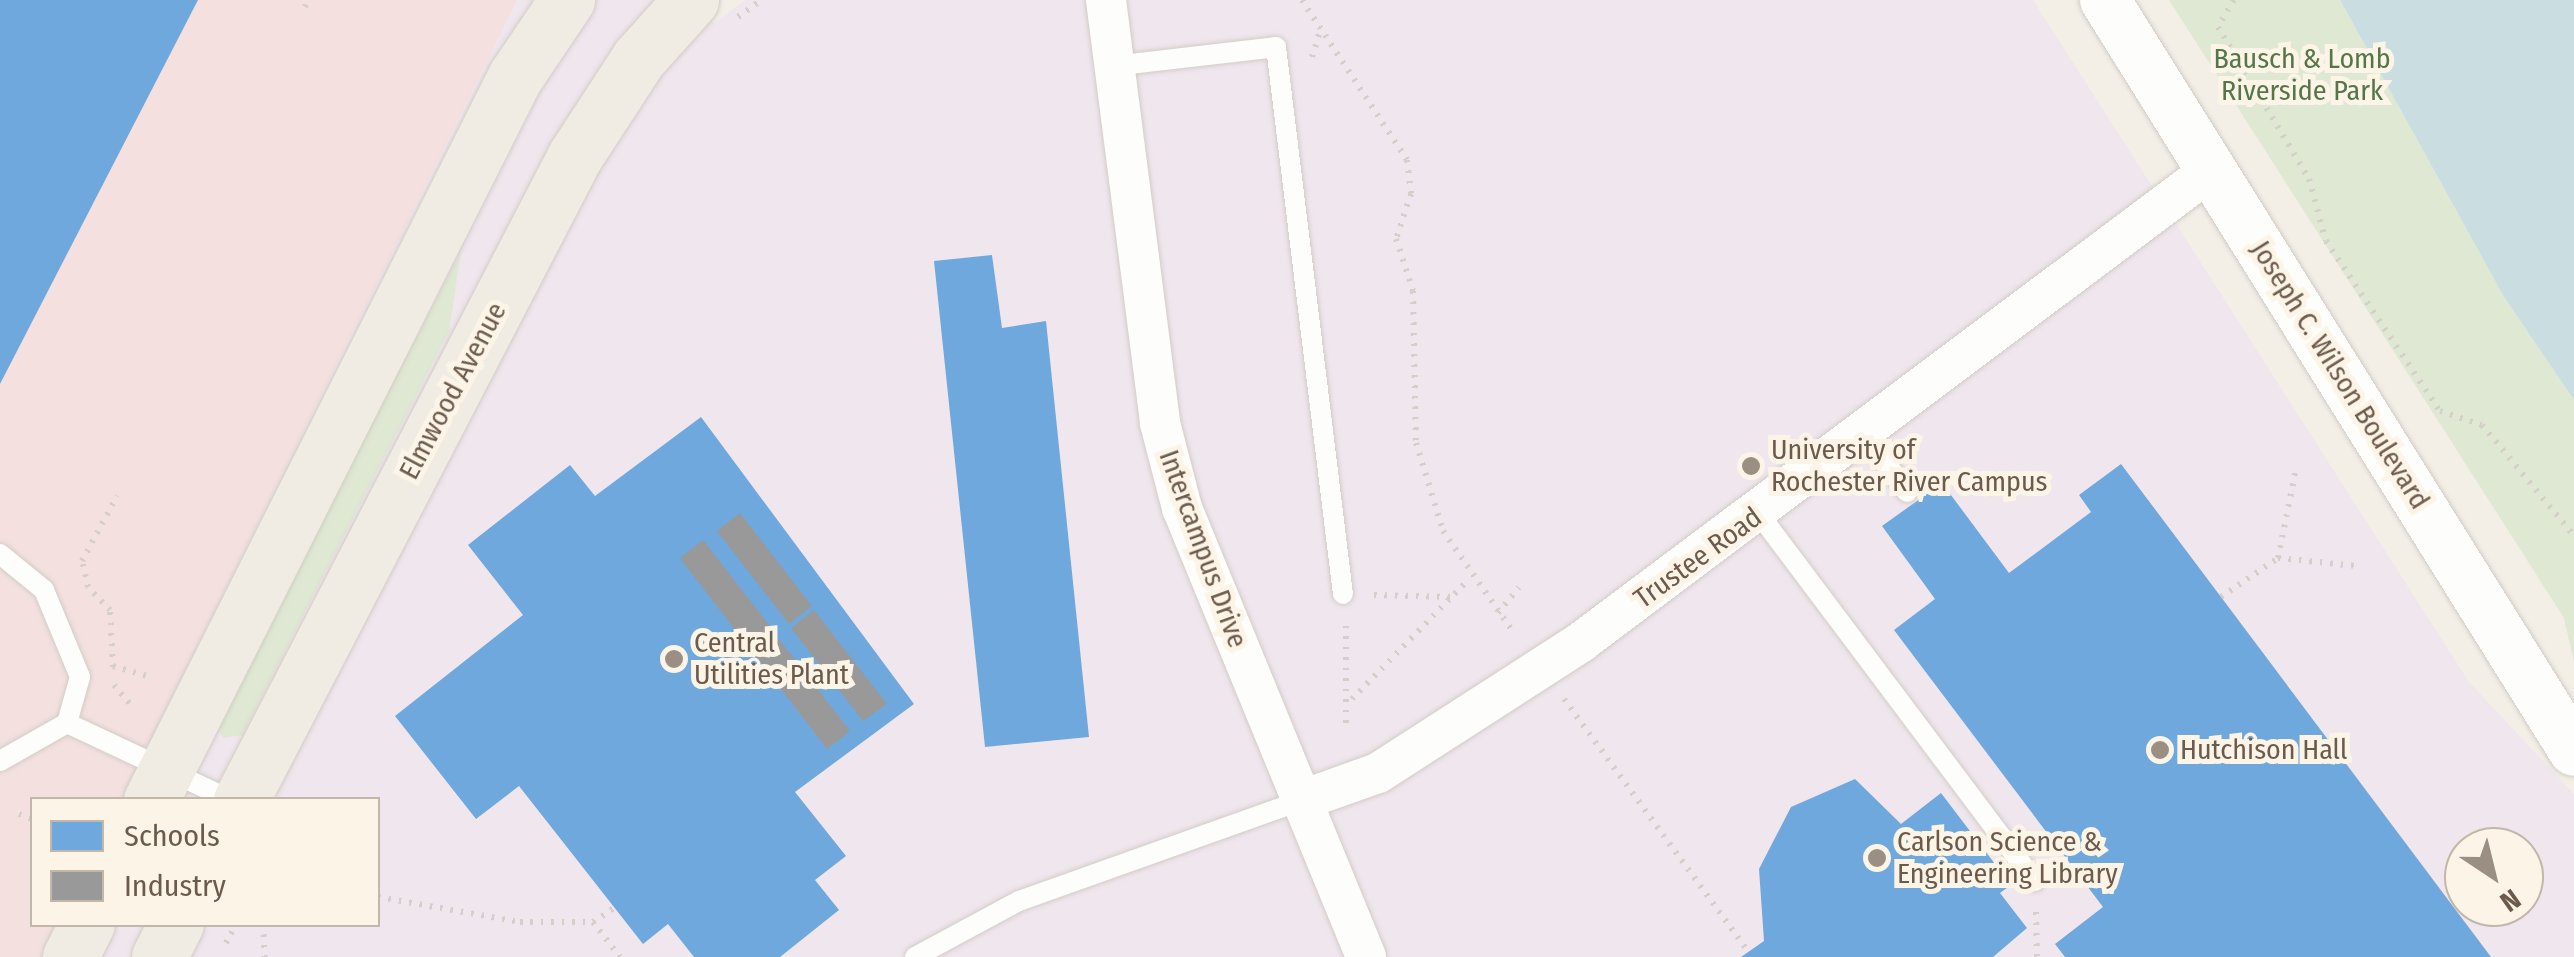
<!DOCTYPE html>
<style>
body{margin:0}
#map{position:relative;width:2574px;height:957px;overflow:hidden;background:#f3efe7;font-family:"Fira Sans Condensed",sans-serif}
div>[style]{position:absolute}
[style*='--x']{left:calc(var(--x)*1px);top:calc(var(--y)*1px);width:calc(var(--w)*1px);rotate:calc(var(--a)*1deg)}
.education>*{inset:0;background:#f0e6ee}
.medical>*{inset:0;background:#f4e1df}
.green>*{inset:0;background:#dfe8d3}
.water>*{inset:0;background:#cadee1}
.schools>*{inset:0;background:#6fa8dc}
.industry>*{inset:0;background:#999}
.path>*{height:6px;margin-top:-3px;transform-origin:0;background:repeating-linear-gradient(90deg,#d4cfc9 0 2.5px,transparent 0 10.5px)}
.roads{filter:drop-shadow(0 0 2px #d2ccc6) drop-shadow(0 0 2px #d2ccc6)}
.service>*{height:20px;margin:-10px;padding:0 10px;transform-origin:10px;border-radius:10px;background:#fdfdfb}
.minor>*{height:40px;margin:-20px;padding:0 20px;transform-origin:20px;border-radius:20px;background:#fdfdfb}
.tertiary>*{height:50px;margin:-25px;padding:0 25px;transform-origin:25px;border-radius:25px;background:#fdfdfb}
.primary>*{height:55px;margin:-27.5px;padding:0 27.5px;transform-origin:27.5px;border-radius:27.5px;background:#f0ece4}
.dots>*{width:28px;height:28px;translate:-50% -50%;box-sizing:border-box;border:5px solid #fcf5e7;border-radius:50%}
span{translate:-50% -50%;white-space:nowrap;text-align:center;line-height:1.15;-webkit-text-stroke:10px #fcf5e7;paint-order:stroke}
.park-label{font-size:28px;color:#547649}
.street-label{font-size:28px;color:#6c5a4c}
.poi-label{font-size:28px;color:#6c5a4c}
.left{translate:0 -50%;text-align:left}
.legend{position:absolute;left:30px;top:797px;width:350px;height:130px;box-sizing:border-box;background:#fcf5e7;border:2px solid #c2b7a9;margin:0;padding:12px 18px;list-style:none;font-size:30px;color:#6c5a4c}
.legend li{display:flex;align-items:center;gap:20px;height:50px}
.legend b{width:50px;border:2px solid #c2b7a9}
.north{position:absolute;left:2444px;top:827px;width:100px;height:100px;box-sizing:border-box;background:#fcf5e7;border:2px solid #c2b7a9;border-radius:50%;rotate:145deg;font-size:28px;font-weight:700;line-height:40px;text-align:center;color:#6c5a4c}
.north::after{content:'';display:block;margin:auto;width:35px;height:45px;background:#9b8e82;clip-path:polygon(50% 0,100% 100%,50% 72%,0 100%)}
</style>
<div id="map">
<div class="education">
<div style="clip-path:polygon(evenodd,0 0,691px 0,714px 23px,745px 0,2033px 0,2469px 682px,2574px 794px,2574px 957px,0 957px,0 0,32px 800px,378px 800px,378px 924px,32px 924px,32px 800px,0 0,2464px 847px,2524px 847px,2524px 907px,2464px 907px,2464px 847px)"></div>
</div>
<div class="medical">
<div style="clip-path:polygon(0 0,517px 0,122px 799px,32px 800px,32px 924px,57px 925px,40px 957px,0 957px)"></div>
</div>
<div class="green">
<div style="clip-path:polygon(2169px 0,2340px 0,2504px 297px,2574px 400px,2574px 662px,2564px 618px)"></div>
<div style="clip-path:polygon(461px 252px,449px 331px,242px 735px,223px 738px,216px 723px)"></div>
</div>
<div class="water">
<div style="clip-path:polygon(2340px 0,2574px 0,2574px 400px,2504px 297px)"></div>
</div>
<div class="schools">
<div style="clip-path:polygon(0 0,198px 0,0 384px)"></div>
<div style="clip-path:polygon(992px 255px,1002px 328px,1046px 321px,1089px 737px,985px 747px,934px 261px)"></div>
<div style="clip-path:polygon(701px 417px,914px 704px,795px 792px,846px 856px,815px 880px,839px 910px,780px 957px,694px 957px,668px 924px,643px 944px,519px 786px,476px 819px,395px 716px,523px 615px,468px 545px,570px 465px,595px 496px)"></div>
<div style="clip-path:polygon(2121px 464px,2221px 597px,2491px 957px,2065px 957px,2055px 944px,2103px 907px,1894px 630px,1935px 599px,1882px 526px,1942px 483px,2009px 573px,2091px 512px,2079px 495px)"></div>
<div style="clip-path:polygon(1855px 779px,1901px 824px,1941px 793px,2011px 885px,2000px 893px,2027px 928px,1993px 957px,1741px 957px,1764px 941px,1759px 869px,1791px 807px)"></div>
</div>
<div class="industry">
<div style="clip-path:polygon(740px 513px,812px 606px,789px 624px,717px 531px)"></div>
<div style="clip-path:polygon(703px 540px,776px 634px,752px 652px,680px 558px)"></div>
<div style="clip-path:polygon(814px 610px,887px 704px,863px 721px,791px 628px)"></div>
<div style="clip-path:polygon(778px 638px,850px 731px,827px 749px,755px 655px)"></div>
</div>
<div class="path">
<div style="--x:1302;--y:0;--w:191;--a:56.7"></div>
<div style="--x:1407;--y:160;--w:34;--a:83"></div>
<div style="--x:1411;--y:194;--w:47;--a:108.4"></div>
<div style="--x:1396;--y:239;--w:55;--a:71.9"></div>
<div style="--x:1413;--y:291;--w:152;--a:88.9"></div>
<div style="--x:1416;--y:443;--w:92;--a:72.9"></div>
<div style="--x:1443;--y:531;--w:124;--a:55.2"></div>
<div style="--x:2234;--y:0;--w:31;--a:121"></div>
<div style="--x:2218;--y:27;--w:177;--a:59.1"></div>
<div style="--x:2309;--y:179;--w:64;--a:74.7"></div>
<div style="--x:2326;--y:241;--w:205;--a:56.2"></div>
<div style="--x:2440;--y:411;--w:44;--a:18.4"></div>
<div style="--x:2482;--y:425;--w:144;--a:50.3"></div>
<div style="--x:305;--y:7;--w:8;--a:-67"></div>
<div style="--x:738;--y:17;--w:29;--a:-36"></div>
<div style="--x:1312;--y:57;--w:28;--a:-73"></div>
<div style="--x:2278;--y:558;--w:79;--a:5.8"></div>
<div style="--x:1374;--y:595;--w:77;--a:1.5"></div>
<div style="--x:2221;--y:597;--w:69;--a:-34.4"></div>
<div style="--x:2278;--y:558;--w:91;--a:-78.6"></div>
<div style="--x:1498;--y:613;--w:33;--a:-51"></div>
<div style="--x:1346;--y:626;--w:98;--a:90"></div>
<div style="--x:113;--y:666;--w:40;--a:16"></div>
<div style="--x:113;--y:667;--w:57;--a:-93"></div>
<div style="--x:110;--y:610;--w:32;--a:-134"></div>
<div style="--x:88;--y:587;--w:27;--a:-103"></div>
<div style="--x:82;--y:561;--w:74;--a:-61.7"></div>
<div style="--x:114;--y:685;--w:31;--a:50"></div>
<div style="--x:1352;--y:699;--w:168;--a:-45.7"></div>
<div style="--x:1564;--y:699;--w:312;--a:53.9"></div>
<div style="--x:19;--y:814;--w:14;--a:21"></div>
<div style="--x:378;--y:897;--w:144;--a:10"></div>
<div style="--x:520;--y:922;--w:73;--a:0"></div>
<div style="--x:593;--y:922;--w:44;--a:52.4"></div>
<div style="--x:2036;--y:912;--w:45;--a:88.7"></div>
<div style="--x:593;--y:922;--w:27;--a:-34"></div>
<div style="--x:263;--y:924;--w:33;--a:87"></div>
<div style="--x:226;--y:943;--w:21;--a:-62"></div>
</div>
<div class="roads">
<div class="service">
<div style="--x:1113;--y:66;--w:164;--a:-6.6"></div>
<div style="--x:1276;--y:47;--w:551;--a:83.02"></div>
<div style="--x:1864;--y:433;--w:73;--a:53.9"></div>
<div style="--x:1759;--y:514;--w:459;--a:53.1"></div>
<div style="--x:0;--y:554;--w:57;--a:39.3"></div>
<div style="--x:44;--y:590;--w:94;--a:67.5"></div>
<div style="--x:80;--y:677;--w:48;--a:105.8"></div>
<div style="--x:67;--y:723;--w:77;--a:150.4"></div>
<div style="--x:67;--y:723;--w:181;--a:25.2"></div>
<div style="--x:915;--y:957;--w:118;--a:-28.3"></div>
<div style="--x:1019;--y:901;--w:304;--a:-19.6"></div>
</div>
<div class="minor">
<div style="--x:1106;--y:0;--w:426;--a:82.7"></div>
<div style="--x:1160;--y:423;--w:88;--a:75.5"></div>
<div style="--x:1182;--y:508;--w:485;--a:67.7"></div>
<div style="--x:1305;--y:799;--w:77;--a:-19.6"></div>
<div style="--x:1378;--y:773;--w:242;--a:-32.8"></div>
<div style="--x:1581;--y:642;--w:787;--a:-36.84"></div>
</div>
<div class="tertiary">
<div style="--x:2105;--y:0;--w:885;--a:58.02"></div>
</div>
<div class="primary">
<div style="--x:151;--y:800;--w:809;--a:-63.28"></div>
<div style="--x:515;--y:77;--w:93;--a:-56"></div>
<div style="--x:241;--y:800;--w:725;--a:-62.59"></div>
<div style="--x:575;--y:156;--w:117;--a:-56.9"></div>
<div style="--x:639;--y:58;--w:78;--a:-48.1"></div>
<div style="--x:70;--y:957;--w:37;--a:-63"></div>
<div style="--x:159;--y:957;--w:37;--a:-63"></div>
</div>
</div>
<div class="dots">
<div style="left:1751px;top:466px;background:#9b8e82"></div>
<div style="left:674px;top:659px;background:#9b8e82"></div>
<div style="left:2160px;top:750px;background:#9b8e82"></div>
<div style="left:1877px;top:858px;background:#9b8e82"></div>
</div>
<div class="park-label">
<span style="left:2302px;top:75px">Bausch &amp; Lomb<br>Riverside Park</span>
</div>
<div class="street-label">
<span style="left:2340px;top:375px;rotate:58deg">Joseph C. Wilson Boulevard</span>
<span style="left:453px;top:391px;rotate:-62deg">Elmwood Avenue</span>
<span style="left:1203px;top:549px;rotate:70deg">Intercampus Drive</span>
<span style="left:1698px;top:558px;rotate:-36deg">Trustee Road</span>
</div>
<div class="poi-label">
<span class="left" style="left:1771px;top:466px">University of<br>Rochester River Campus</span>
<span class="left" style="left:694px;top:659px">Central<br>Utilities Plant</span>
<span class="left" style="left:2180px;top:750px">Hutchison Hall</span>
<span class="left" style="left:1897px;top:858px">Carlson Science &amp;<br>Engineering Library</span>
</div>
<ul class="legend">
<li><b style="height:28px;background:#6fa8dc"></b>Schools</li>
<li><b style="height:28px;background:#999"></b>Industry</li>
</ul>
<div class="north">N</div>
</div>
